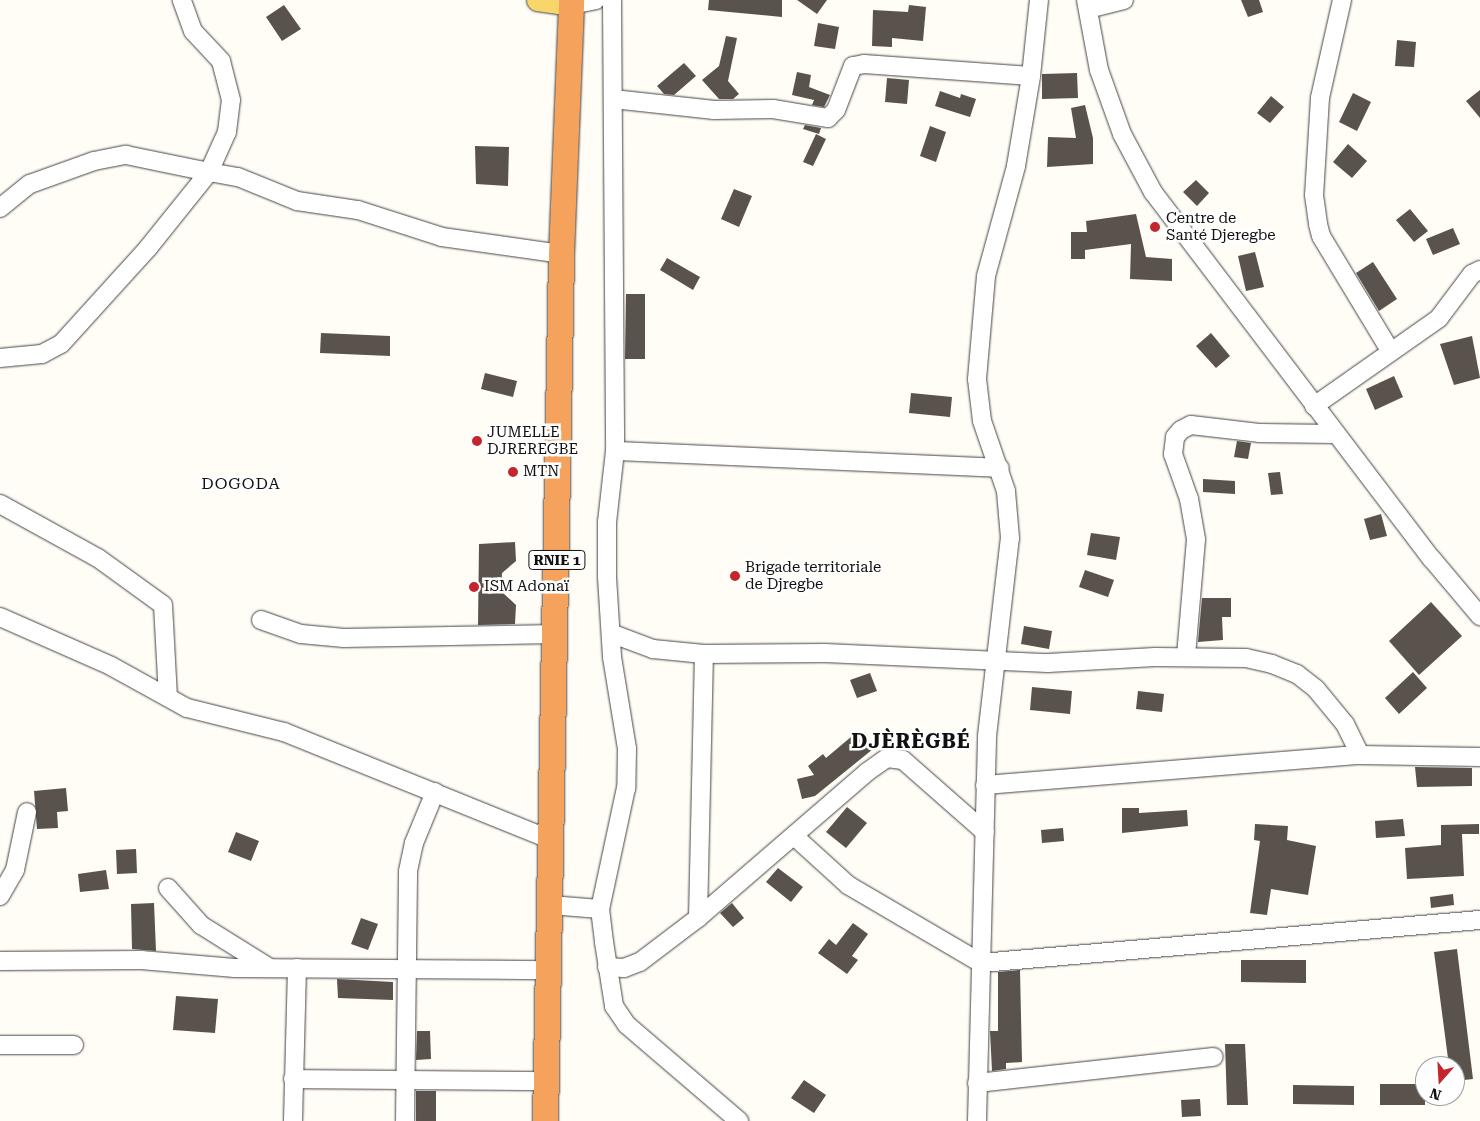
<!DOCTYPE html>
<meta charset="utf-8">
<style>
body{margin:0}
#map{position:relative;width:1480px;height:1121px;overflow:hidden;background:#fffdf5;font-family:"Roboto Serif",serif}
div>[style]{position:absolute}
[style*='--x']{left:calc(var(--x)*1px);top:calc(var(--y)*1px);width:calc(var(--w)*1px);rotate:calc(var(--a)*1deg)}
.building>*{inset:0;background:#5a524d}
.roads{filter:drop-shadow(0 0 1px #444) drop-shadow(0 0 1px #444)}
.minor>*{height:18px;margin:-9px;padding:0 9px;transform-origin:9px;border-radius:9px;background:#fff}
.major>*{height:21px;margin:-10.5px;padding:0 10.5px;transform-origin:10.5px;border-radius:10.5px;background:#f9d66b}
.highway>*{height:25px;margin:-12.5px;padding:0 12.5px;transform-origin:12.5px;border-radius:12.5px;background:#f5a25d}
.dots>*{width:14px;height:14px;translate:-50% -50%;box-sizing:border-box;border:2px solid #fff;border-radius:50%}
span{translate:-50% -50%;white-space:nowrap;text-align:center;line-height:1.15;-webkit-text-stroke:5px #fff;paint-order:stroke}
.shield-label span{padding:1px 4px;background:#fff;border:1px solid;border-radius:4px;-webkit-text-stroke-width:0}
.shield-label{font-size:14px;color:#111;font-weight:700}
.poi-label{font-size:15px;color:#111}
.left{translate:0 -50%;text-align:left}
.neighbourhood-label{font-size:16px;color:#111;letter-spacing:1px}
.district-label{font-size:20px;color:#111;font-weight:700;letter-spacing:1px}
.north{position:absolute;left:1415px;top:1056px;width:50px;height:50px;box-sizing:border-box;background:#fff;border:1px solid #a0a0a0;border-radius:50%;rotate:199deg;font-size:14px;font-weight:700;line-height:20px;text-align:center;color:#111}
.north::after{content:'';display:block;margin:auto;width:18px;height:22px;background:#c4262e;clip-path:polygon(50% 0,100% 100%,50% 72%,0 100%)}
</style>
<div id="map">
<div class="building">
<div style="clip-path:polygon(709px 0,782px 0,782px 17px,708px 10px)"></div>
<div style="clip-path:polygon(797px 0,827px 0,817px 14px)"></div>
<div style="clip-path:polygon(1241px 0,1259px 0,1263px 12px,1248px 17px)"></div>
<div style="clip-path:polygon(284px 5px,301px 29px,282px 41px,266px 17px)"></div>
<div style="clip-path:polygon(909px 5px,926px 7px,923px 41px,892px 38px,892px 47px,872px 46px,873px 10px,908px 12px)"></div>
<div style="clip-path:polygon(818px 23px,839px 27px,835px 49px,814px 46px)"></div>
<div style="clip-path:polygon(726px 36px,737px 38px,728px 81px,739px 94px,733px 99px,719px 99px,702px 80px,719px 66px)"></div>
<div style="clip-path:polygon(1397px 40px,1416px 42px,1414px 67px,1395px 66px)"></div>
<div style="clip-path:polygon(684px 63px,696px 76px,674px 95px,664px 94px,657px 86px)"></div>
<div style="clip-path:polygon(797px 72px,811px 75px,809px 87px,830px 95px,824px 107px,812px 105px,814px 100px,792px 95px)"></div>
<div style="clip-path:polygon(1077px 73px,1078px 98px,1042px 99px,1042px 74px)"></div>
<div style="clip-path:polygon(887px 78px,909px 80px,907px 104px,885px 102px)"></div>
<div style="clip-path:polygon(1480px 90px,1480px 118px,1466px 101px)"></div>
<div style="clip-path:polygon(940px 91px,960px 98px,961px 94px,976px 99px,970px 117px,935px 106px)"></div>
<div style="clip-path:polygon(1353px 93px,1371px 102px,1357px 131px,1339px 122px)"></div>
<div style="clip-path:polygon(1271px 96px,1284px 107px,1270px 123px,1257px 113px)"></div>
<div style="clip-path:polygon(1085px 105px,1093px 138px,1093px 164px,1047px 167px,1048px 137px,1076px 138px,1071px 108px)"></div>
<div style="clip-path:polygon(805px 125px,821px 128px,819px 134px,803px 129px)"></div>
<div style="clip-path:polygon(930px 126px,946px 132px,936px 162px,920px 156px)"></div>
<div style="clip-path:polygon(816px 134px,826px 139px,813px 166px,803px 162px)"></div>
<div style="clip-path:polygon(1348px 144px,1367px 161px,1352px 178px,1333px 162px)"></div>
<div style="clip-path:polygon(475px 146px,509px 147px,508px 186px,476px 184px)"></div>
<div style="clip-path:polygon(1196px 180px,1209px 193px,1197px 206px,1183px 192px)"></div>
<div style="clip-path:polygon(734px 189px,752px 196px,739px 227px,721px 219px)"></div>
<div style="clip-path:polygon(1410px 209px,1428px 231px,1414px 242px,1396px 220px)"></div>
<div style="clip-path:polygon(1136px 214px,1146px 257px,1172px 259px,1172px 281px,1130px 279px,1131px 244px,1085px 250px,1085px 259px,1071px 259px,1071px 232px,1087px 232px,1086px 221px)"></div>
<div style="clip-path:polygon(1453px 228px,1460px 244px,1433px 255px,1426px 239px)"></div>
<div style="clip-path:polygon(1255px 252px,1264px 287px,1246px 291px,1238px 256px)"></div>
<div style="clip-path:polygon(667px 258px,700px 277px,693px 290px,660px 270px)"></div>
<div style="clip-path:polygon(1373px 262px,1397px 299px,1379px 311px,1356px 273px)"></div>
<div style="clip-path:polygon(626px 294px,645px 294px,645px 359px,625px 359px)"></div>
<div style="clip-path:polygon(321px 333px,390px 336px,390px 356px,320px 353px)"></div>
<div style="clip-path:polygon(1211px 333px,1230px 356px,1216px 368px,1196px 346px)"></div>
<div style="clip-path:polygon(1472px 336px,1480px 378px,1454px 385px,1440px 344px)"></div>
<div style="clip-path:polygon(485px 373px,517px 381px,513px 397px,481px 389px)"></div>
<div style="clip-path:polygon(1394px 376px,1403px 397px,1375px 410px,1366px 389px)"></div>
<div style="clip-path:polygon(911px 393px,952px 397px,950px 417px,909px 413px)"></div>
<div style="clip-path:polygon(1237px 441px,1251px 443px,1248px 459px,1234px 457px)"></div>
<div style="clip-path:polygon(1280px 472px,1283px 494px,1271px 495px,1268px 473px)"></div>
<div style="clip-path:polygon(1203px 479px,1235px 481px,1235px 494px,1203px 492px)"></div>
<div style="clip-path:polygon(1381px 514px,1387px 536px,1370px 540px,1364px 519px)"></div>
<div style="clip-path:polygon(1091px 533px,1120px 537px,1116px 560px,1087px 555px)"></div>
<div style="clip-path:polygon(515px 542px,516px 561px,502px 573px,501px 591px,516px 605px,515px 624px,478px 625px,479px 544px)"></div>
<div style="clip-path:polygon(1085px 570px,1114px 580px,1108px 597px,1079px 587px)"></div>
<div style="clip-path:polygon(1202px 598px,1231px 598px,1231px 617px,1222px 617px,1223px 640px,1198px 642px)"></div>
<div style="clip-path:polygon(1431px 602px,1462px 636px,1419px 675px,1389px 641px)"></div>
<div style="clip-path:polygon(1024px 626px,1052px 631px,1049px 649px,1021px 644px)"></div>
<div style="clip-path:polygon(1413px 672px,1427px 688px,1399px 714px,1385px 698px)"></div>
<div style="clip-path:polygon(870px 673px,877px 691px,857px 698px,850px 680px)"></div>
<div style="clip-path:polygon(1032px 687px,1072px 691px,1070px 714px,1030px 710px)"></div>
<div style="clip-path:polygon(1138px 691px,1164px 694px,1162px 712px,1136px 709px)"></div>
<div style="clip-path:polygon(858px 731px,873px 749px,815px 796px,802px 799px,797px 779px,814px 775px,808px 766px,823px 754px,826px 758px)"></div>
<div style="clip-path:polygon(1415px 767px,1472px 768px,1472px 786px,1417px 787px)"></div>
<div style="clip-path:polygon(66px 788px,68px 811px,57px 812px,58px 828px,37px 829px,34px 791px)"></div>
<div style="clip-path:polygon(847px 807px,867px 823px,846px 848px,826px 832px)"></div>
<div style="clip-path:polygon(1122px 808px,1139px 808px,1139px 813px,1187px 810px,1188px 826px,1122px 833px)"></div>
<div style="clip-path:polygon(1403px 819px,1405px 836px,1376px 838px,1375px 821px)"></div>
<div style="clip-path:polygon(1255px 824px,1288px 826px,1287px 840px,1316px 846px,1308px 895px,1271px 889px,1267px 915px,1250px 913px,1260px 841px,1254px 840px)"></div>
<div style="clip-path:polygon(1479px 824px,1479px 834px,1462px 834px,1464px 876px,1407px 879px,1405px 848px,1441px 845px,1441px 825px)"></div>
<div style="clip-path:polygon(1063px 828px,1064px 841px,1042px 843px,1041px 830px)"></div>
<div style="clip-path:polygon(236px 832px,259px 841px,251px 861px,228px 852px)"></div>
<div style="clip-path:polygon(136px 849px,137px 873px,117px 874px,116px 850px)"></div>
<div style="clip-path:polygon(778px 868px,803px 887px,791px 902px,766px 882px)"></div>
<div style="clip-path:polygon(106px 870px,109px 889px,80px 892px,78px 874px)"></div>
<div style="clip-path:polygon(1453px 894px,1454px 905px,1431px 908px,1430px 897px)"></div>
<div style="clip-path:polygon(154px 903px,156px 951px,132px 949px,131px 904px)"></div>
<div style="clip-path:polygon(732px 903px,744px 918px,733px 927px,720px 913px)"></div>
<div style="clip-path:polygon(361px 918px,378px 924px,368px 950px,351px 944px)"></div>
<div style="clip-path:polygon(853px 923px,868px 934px,852px 956px,858px 960px,847px 974px,818px 953px,829px 939px,836px 945px)"></div>
<div style="clip-path:polygon(1457px 949px,1473px 1079px,1455px 1081px,1455px 1066px,1449px 1066px,1434px 952px)"></div>
<div style="clip-path:polygon(1241px 960px,1306px 960px,1306px 983px,1241px 982px)"></div>
<div style="clip-path:polygon(1020px 970px,1022px 1062px,1006px 1063px,1006px 1069px,992px 1071px,990px 1031px,998px 1031px,998px 972px)"></div>
<div style="clip-path:polygon(337px 979px,393px 982px,393px 1000px,338px 998px)"></div>
<div style="clip-path:polygon(176px 996px,218px 999px,215px 1033px,173px 1030px)"></div>
<div style="clip-path:polygon(417px 1031px,430px 1031px,431px 1059px,416px 1060px)"></div>
<div style="clip-path:polygon(1225px 1044px,1245px 1044px,1248px 1105px,1227px 1105px)"></div>
<div style="clip-path:polygon(804px 1080px,826px 1095px,814px 1113px,791px 1098px)"></div>
<div style="clip-path:polygon(1380px 1084px,1425px 1084px,1425px 1105px,1380px 1105px)"></div>
<div style="clip-path:polygon(1293px 1085px,1354px 1086px,1354px 1105px,1293px 1104px)"></div>
<div style="clip-path:polygon(416px 1091px,436px 1091px,436px 1121px,416px 1121px)"></div>
<div style="clip-path:polygon(1200px 1099px,1201px 1116px,1182px 1117px,1181px 1100px)"></div>
</div>
<div class="roads">
<div class="minor">
<div style="--x:612;--y:0;--w:451;--a:89.6"></div>
<div style="--x:615;--y:451;--w:71;--a:96.4"></div>
<div style="--x:607;--y:522;--w:55;--a:90"></div>
<div style="--x:607;--y:577;--w:80;--a:86.4"></div>
<div style="--x:612;--y:657;--w:93;--a:80.7"></div>
<div style="--x:627;--y:749;--w:39;--a:91"></div>
<div style="--x:626;--y:788;--w:124;--a:102.1"></div>
<div style="--x:600;--y:909;--w:33;--a:83"></div>
<div style="--x:604;--y:942;--w:65;--a:81.1"></div>
<div style="--x:614;--y:1006;--w:23;--a:56"></div>
<div style="--x:627;--y:1025;--w:148;--a:40.6"></div>
<div style="--x:1086;--y:0;--w:71;--a:79.5"></div>
<div style="--x:1099;--y:70;--w:68;--a:70.2"></div>
<div style="--x:1122;--y:134;--w:66;--a:61.9"></div>
<div style="--x:1153;--y:192;--w:461;--a:52.8"></div>
<div style="--x:1432;--y:559;--w:75;--a:49.9"></div>
<div style="--x:1342;--y:0;--w:100;--a:102.7"></div>
<div style="--x:1320;--y:98;--w:97;--a:93.5"></div>
<div style="--x:1314;--y:195;--w:29;--a:82"></div>
<div style="--x:1318;--y:224;--w:12;--a:76"></div>
<div style="--x:1321;--y:236;--w:135;--a:58.9"></div>
<div style="--x:571;--y:5;--w:25;--a:-11"></div>
<div style="--x:1088;--y:9;--w:37;--a:-14"></div>
<div style="--x:613;--y:99;--w:102;--a:6.2"></div>
<div style="--x:714;--y:110;--w:59;--a:-1"></div>
<div style="--x:773;--y:109;--w:56;--a:9.3"></div>
<div style="--x:828;--y:118;--w:11;--a:-45"></div>
<div style="--x:836;--y:110;--w:47;--a:-68.9"></div>
<div style="--x:853;--y:66;--w:11;--a:-10"></div>
<div style="--x:864;--y:64;--w:167;--a:4.1"></div>
<div style="--x:0;--y:208;--w:38;--a:-39"></div>
<div style="--x:30;--y:184;--w:68;--a:-19.8"></div>
<div style="--x:94;--y:161;--w:33;--a:-11"></div>
<div style="--x:126;--y:155;--w:85;--a:11.6"></div>
<div style="--x:209;--y:172;--w:44;--a:-65.8"></div>
<div style="--x:227;--y:132;--w:32;--a:-83"></div>
<div style="--x:231;--y:100;--w:40;--a:-104.4"></div>
<div style="--x:221;--y:61;--w:41;--a:-133"></div>
<div style="--x:193;--y:31;--w:33;--a:-110"></div>
<div style="--x:0;--y:358;--w:42;--a:-5.4"></div>
<div style="--x:42;--y:354;--w:21;--a:-28"></div>
<div style="--x:61;--y:344;--w:130;--a:-47.8"></div>
<div style="--x:148;--y:248;--w:97;--a:-51.2"></div>
<div style="--x:209;--y:172;--w:29;--a:10"></div>
<div style="--x:238;--y:177;--w:64;--a:22.1"></div>
<div style="--x:297;--y:201;--w:62;--a:8.4"></div>
<div style="--x:358;--y:210;--w:88;--a:17.8"></div>
<div style="--x:442;--y:237;--w:120;--a:8.1"></div>
<div style="--x:1314;--y:406;--w:153;--a:-35.1"></div>
<div style="--x:1439;--y:318;--w:55;--a:-53.1"></div>
<div style="--x:1472;--y:274;--w:9;--a:-27"></div>
<div style="--x:615;--y:451;--w:385;--a:2.5"></div>
<div style="--x:0;--y:504;--w:112;--a:28.9"></div>
<div style="--x:98;--y:558;--w:80;--a:35.9"></div>
<div style="--x:163;--y:605;--w:92;--a:86.9"></div>
<div style="--x:0;--y:617;--w:121;--a:23.8"></div>
<div style="--x:111;--y:666;--w:87;--a:28.9"></div>
<div style="--x:187;--y:708;--w:100;--a:13.9"></div>
<div style="--x:284;--y:732;--w:288;--a:22"></div>
<div style="--x:261;--y:620;--w:42;--a:19.3"></div>
<div style="--x:301;--y:634;--w:43;--a:5.3"></div>
<div style="--x:344;--y:638;--w:212;--a:-1.1"></div>
<div style="--x:613;--y:634;--w:43;--a:20.6"></div>
<div style="--x:653;--y:649;--w:51;--a:5.6"></div>
<div style="--x:704;--y:654;--w:121;--a:-0.5"></div>
<div style="--x:825;--y:653;--w:223;--a:2.6"></div>
<div style="--x:1048;--y:663;--w:107;--a:-3.2"></div>
<div style="--x:1155;--y:657;--w:91;--a:0.6"></div>
<div style="--x:1246;--y:658;--w:27;--a:13"></div>
<div style="--x:1272;--y:664;--w:27;--a:22"></div>
<div style="--x:1297;--y:674;--w:24;--a:38"></div>
<div style="--x:1316;--y:689;--w:45;--a:50.4"></div>
<div style="--x:1345;--y:724;--w:34;--a:64"></div>
<div style="--x:1186;--y:656;--w:117;--a:-85.1"></div>
<div style="--x:1196;--y:539;--w:41;--a:-99.9"></div>
<div style="--x:1189;--y:499;--w:48;--a:-109.6"></div>
<div style="--x:1173;--y:454;--w:17;--a:-83"></div>
<div style="--x:1175;--y:437;--w:9;--a:-49"></div>
<div style="--x:1181;--y:430;--w:11;--a:-27"></div>
<div style="--x:1191;--y:425;--w:68;--a:6.7"></div>
<div style="--x:1259;--y:433;--w:77;--a:0.7"></div>
<div style="--x:985;--y:785;--w:376;--a:-4.6"></div>
<div style="--x:1360;--y:755;--w:120;--a:1"></div>
<div style="--x:794;--y:836;--w:73;--a:42.2"></div>
<div style="--x:848;--y:885;--w:154;--a:30.4"></div>
<div style="--x:981;--y:963;--w:501;--a:-4.93"></div>
<div style="--x:168;--y:888;--w:50;--a:48.3"></div>
<div style="--x:201;--y:925;--w:79;--a:32.1"></div>
<div style="--x:0;--y:896;--w:30;--a:-60"></div>
<div style="--x:15;--y:870;--w:59;--a:-78.3"></div>
<div style="--x:550;--y:905;--w:50;--a:4.6"></div>
<div style="--x:698;--y:918;--w:264;--a:-88.7"></div>
<div style="--x:0;--y:961;--w:141;--a:-0.4"></div>
<div style="--x:141;--y:960;--w:94;--a:4.9"></div>
<div style="--x:235;--y:968;--w:313;--a:0.4"></div>
<div style="--x:607;--y:967;--w:17;--a:3"></div>
<div style="--x:624;--y:968;--w:17;--a:-21"></div>
<div style="--x:640;--y:962;--w:73;--a:-37.2"></div>
<div style="--x:698;--y:918;--w:223;--a:-40.8"></div>
<div style="--x:867;--y:772;--w:24;--a:-35"></div>
<div style="--x:887;--y:758;--w:16;--a:7"></div>
<div style="--x:903;--y:760;--w:109;--a:41.3"></div>
<div style="--x:0;--y:1045;--w:74;--a:0"></div>
<div style="--x:293;--y:1079;--w:253;--a:0.5"></div>
<div style="--x:977;--y:1083;--w:238;--a:-6.3"></div>
<div style="--x:293;--y:1121;--w:153;--a:-88.5"></div>
<div style="--x:405;--y:1121;--w:250;--a:-89.3"></div>
<div style="--x:408;--y:871;--w:29;--a:-78"></div>
<div style="--x:414;--y:843;--w:55;--a:-67.6"></div>
<div style="--x:977;--y:1121;--w:385;--a:-88.5"></div>
<div style="--x:987;--y:736;--w:199;--a:-83.4"></div>
<div style="--x:1010;--y:538;--w:47;--a:-94.9"></div>
<div style="--x:1006;--y:491;--w:74;--a:-108.9"></div>
<div style="--x:982;--y:421;--w:42;--a:-96.8"></div>
<div style="--x:977;--y:379;--w:103;--a:-85"></div>
<div style="--x:986;--y:276;--w:114;--a:-74.7"></div>
<div style="--x:1016;--y:166;--w:91;--a:-80.5"></div>
<div style="--x:1031;--y:76;--w:76;--a:-84"></div>
</div>
<div class="major">
<div style="--x:537;--y:0;--w:34;--a:8"></div>
</div>
<div class="highway">
<div style="--x:545;--y:1121;--w:867;--a:-88.94"></div>
<div style="--x:561;--y:254;--w:254;--a:-87.7"></div>
</div>
</div>
<div class="dots">
<div style="left:1155px;top:227px;background:#c4262e"></div>
<div style="left:477px;top:441px;background:#c4262e"></div>
<div style="left:513px;top:472px;background:#c4262e"></div>
<div style="left:735px;top:576px;background:#c4262e"></div>
<div style="left:474px;top:587px;background:#c4262e"></div>
</div>
<div class="shield-label">
<span style="left:557px;top:560px">RNIE 1</span>
</div>
<div class="poi-label">
<span class="left" style="left:1166px;top:227px">Centre de<br>Santé Djeregbe</span>
<span class="left" style="left:487px;top:441px">JUMELLE<br>DJREREGBE</span>
<span class="left" style="left:523px;top:472px">MTN</span>
<span class="left" style="left:745px;top:576px">Brigade territoriale<br>de Djregbe</span>
<span class="left" style="left:484px;top:587px">ISM Adonaï</span>
</div>
<div class="neighbourhood-label">
<span style="left:241px;top:484px">DOGODA</span>
</div>
<div class="district-label">
<span style="left:911px;top:741px">DJÈRÈGBÉ</span>
</div>
<div class="north">N</div>
</div>
